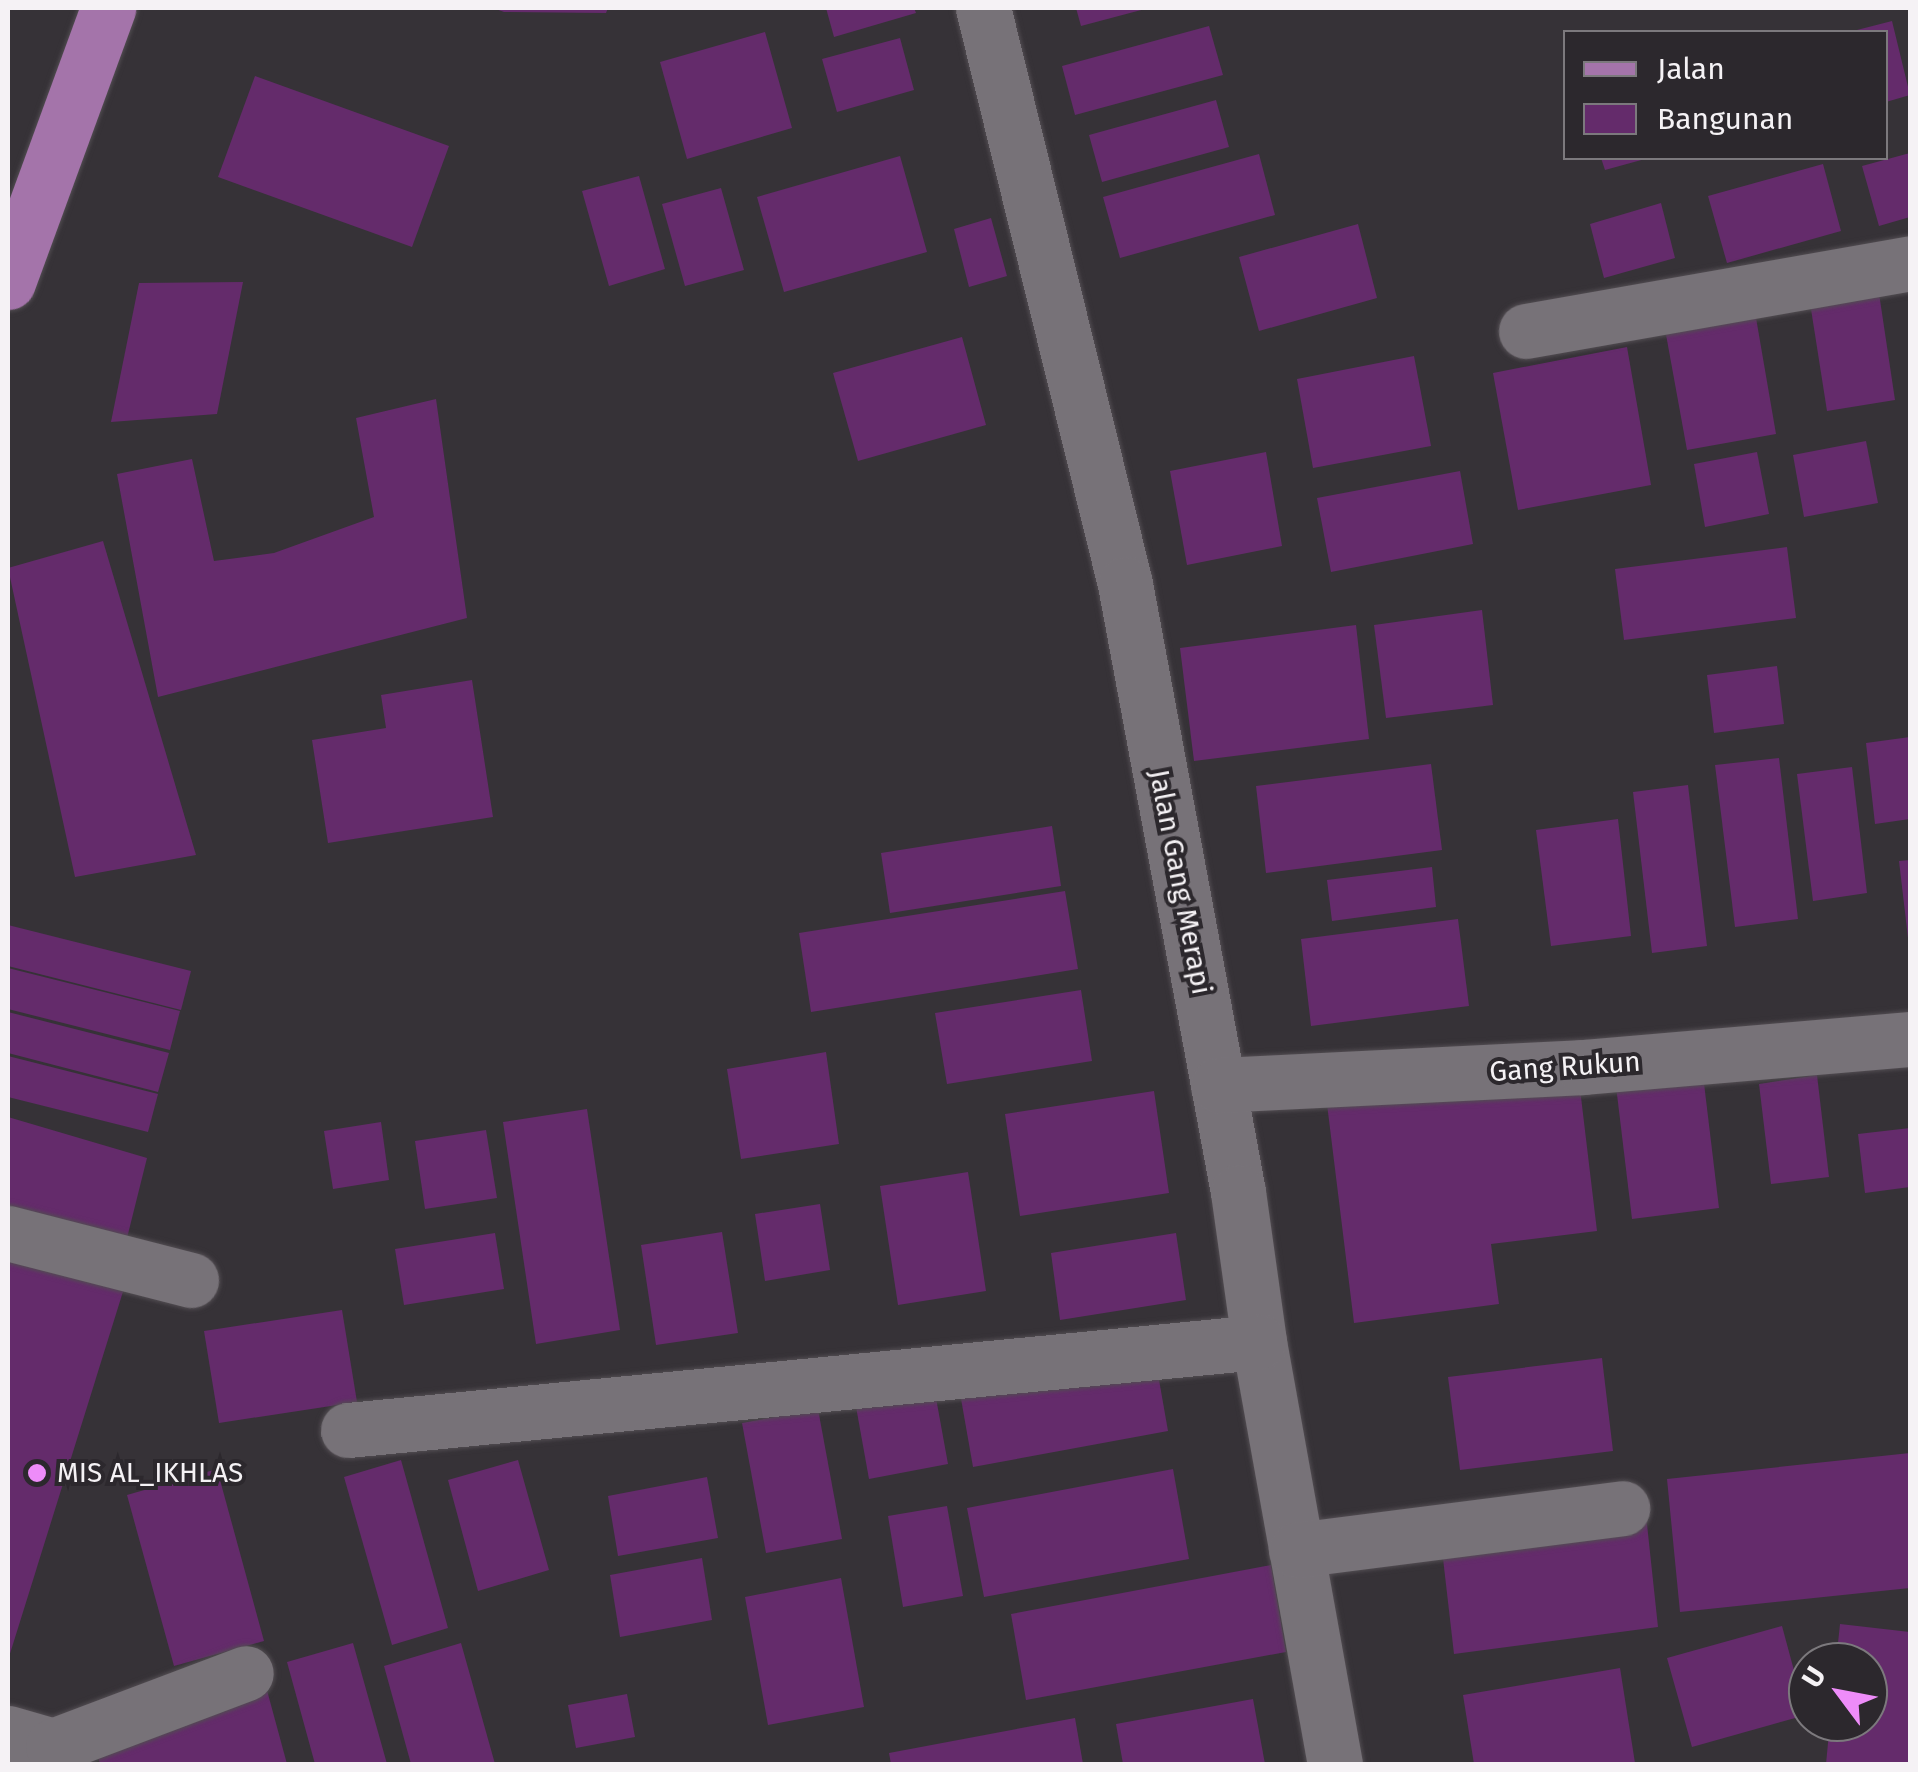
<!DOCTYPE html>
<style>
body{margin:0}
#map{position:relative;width:1918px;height:1772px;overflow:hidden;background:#363237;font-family:"Fira Sans",sans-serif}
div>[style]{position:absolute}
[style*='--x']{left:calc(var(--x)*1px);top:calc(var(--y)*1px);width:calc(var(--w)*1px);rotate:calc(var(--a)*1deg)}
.building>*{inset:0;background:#642b6b}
.roads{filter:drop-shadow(0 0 2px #524d52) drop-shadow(0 0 2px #524d52)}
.minor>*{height:55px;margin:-27.5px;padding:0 27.5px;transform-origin:27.5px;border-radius:27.5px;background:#777278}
.major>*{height:55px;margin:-27.5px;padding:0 27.5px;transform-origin:27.5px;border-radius:27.5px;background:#a474aa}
.dots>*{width:28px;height:28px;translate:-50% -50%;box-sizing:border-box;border:5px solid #2c282d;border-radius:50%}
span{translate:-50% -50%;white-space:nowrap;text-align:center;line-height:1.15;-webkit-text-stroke:8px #2c282d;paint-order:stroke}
.street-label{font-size:28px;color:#f5f2f5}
.poi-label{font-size:28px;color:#f5f2f5}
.left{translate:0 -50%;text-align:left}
.frame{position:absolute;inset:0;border:10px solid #f5f2f5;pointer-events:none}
.legend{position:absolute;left:1563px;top:30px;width:325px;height:130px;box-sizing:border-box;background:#2c282d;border:2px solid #7c797d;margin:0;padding:12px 18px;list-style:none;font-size:30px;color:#f5f2f5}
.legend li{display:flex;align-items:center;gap:20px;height:50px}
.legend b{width:50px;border:2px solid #7c797d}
.north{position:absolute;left:1788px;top:1642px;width:100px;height:100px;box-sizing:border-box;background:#2c282d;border:2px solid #7c797d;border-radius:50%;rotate:302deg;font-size:28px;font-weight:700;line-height:40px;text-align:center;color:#f5f2f5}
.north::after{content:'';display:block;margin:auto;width:35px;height:45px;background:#ee8cf9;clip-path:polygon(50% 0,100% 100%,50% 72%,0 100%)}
</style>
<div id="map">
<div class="building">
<div style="clip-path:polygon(493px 8px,608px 8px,606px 13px,504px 12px)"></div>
<div style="clip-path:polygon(826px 8px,914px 8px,916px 13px,834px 37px)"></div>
<div style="clip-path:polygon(1076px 8px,1145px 8px,1145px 9px,1081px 26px)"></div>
<div style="clip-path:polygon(1892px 21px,1910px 95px,1886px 102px,1886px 32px,1853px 31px)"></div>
<div style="clip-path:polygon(1209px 26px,1223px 75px,1075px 115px,1062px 66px)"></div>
<div style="clip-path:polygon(765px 32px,792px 128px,687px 159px,660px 62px)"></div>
<div style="clip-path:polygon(900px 38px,914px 90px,837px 112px,822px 59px)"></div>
<div style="clip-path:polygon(255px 76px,449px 146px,412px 247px,218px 177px)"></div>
<div style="clip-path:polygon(1216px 100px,1229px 147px,1102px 182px,1089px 135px)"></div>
<div style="clip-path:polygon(1910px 153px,1910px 217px,1879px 226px,1862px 166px)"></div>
<div style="clip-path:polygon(1259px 154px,1275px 215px,1120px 258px,1103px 197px)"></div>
<div style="clip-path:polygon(900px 156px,927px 252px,784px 292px,757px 197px)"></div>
<div style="clip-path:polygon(1601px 158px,1645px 158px,1645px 159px,1605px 170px)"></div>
<div style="clip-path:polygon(1823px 164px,1841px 231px,1727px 263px,1708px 196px)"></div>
<div style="clip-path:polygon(639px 176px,665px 269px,609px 286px,582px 191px)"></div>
<div style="clip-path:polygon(721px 188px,744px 270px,685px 286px,662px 204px)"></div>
<div style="clip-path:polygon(1661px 203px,1675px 258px,1604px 278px,1590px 224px)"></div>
<div style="clip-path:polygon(991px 218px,1007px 276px,969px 287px,954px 229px)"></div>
<div style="clip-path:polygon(1358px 224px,1377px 298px,1259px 331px,1239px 257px)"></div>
<div style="clip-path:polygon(1877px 280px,1895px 400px,1827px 411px,1808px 290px)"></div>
<div style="clip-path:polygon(243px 282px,217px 414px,111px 422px,139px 283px)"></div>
<div style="clip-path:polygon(1755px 312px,1776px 434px,1687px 450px,1665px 329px)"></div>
<div style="clip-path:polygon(962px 337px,986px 425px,858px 461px,833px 373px)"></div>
<div style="clip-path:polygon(1627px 347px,1651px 485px,1518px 510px,1493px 373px)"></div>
<div style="clip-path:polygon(1414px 356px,1431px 446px,1313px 468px,1297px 379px)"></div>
<div style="clip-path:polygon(436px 399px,467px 618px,158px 697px,117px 474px,192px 459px,214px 561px,274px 553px,374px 517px,356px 418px)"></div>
<div style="clip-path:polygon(1866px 441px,1878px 503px,1804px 517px,1793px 455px)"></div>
<div style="clip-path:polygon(1266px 452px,1282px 546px,1187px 565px,1170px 471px)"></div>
<div style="clip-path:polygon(1757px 452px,1769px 514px,1705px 527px,1694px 464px)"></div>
<div style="clip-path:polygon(1460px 471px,1473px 544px,1331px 572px,1317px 498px)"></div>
<div style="clip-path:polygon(103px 541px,196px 855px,75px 877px,8px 568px)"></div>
<div style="clip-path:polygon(1787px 547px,1796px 618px,1624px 640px,1615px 569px)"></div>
<div style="clip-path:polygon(1482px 610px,1493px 705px,1386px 718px,1374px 625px)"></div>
<div style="clip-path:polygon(1356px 625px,1369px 739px,1194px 761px,1180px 648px)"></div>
<div style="clip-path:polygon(1777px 666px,1784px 724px,1714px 733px,1707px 675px)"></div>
<div style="clip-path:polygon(472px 680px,493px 817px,328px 843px,312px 740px,386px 728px,381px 695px)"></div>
<div style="clip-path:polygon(1910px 737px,1910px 819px,1875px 824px,1866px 743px)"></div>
<div style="clip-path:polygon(1779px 758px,1798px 919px,1735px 927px,1715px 765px)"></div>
<div style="clip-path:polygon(1431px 764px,1442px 850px,1266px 873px,1256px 786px)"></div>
<div style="clip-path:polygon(1852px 767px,1867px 893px,1813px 901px,1797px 774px)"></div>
<div style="clip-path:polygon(1688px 785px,1707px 946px,1652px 953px,1633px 792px)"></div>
<div style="clip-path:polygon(1618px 819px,1631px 936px,1551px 946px,1536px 830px)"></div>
<div style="clip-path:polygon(1052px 826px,1061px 886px,890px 913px,881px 853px)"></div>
<div style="clip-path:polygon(1910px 860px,1910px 937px,1908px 938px,1899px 861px)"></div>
<div style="clip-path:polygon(1432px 867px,1436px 907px,1332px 921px,1327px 880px)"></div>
<div style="clip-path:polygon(1065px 891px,1078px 969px,811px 1012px,799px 933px)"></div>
<div style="clip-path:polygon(1458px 919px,1469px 1006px,1311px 1026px,1301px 939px)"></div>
<div style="clip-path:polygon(8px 925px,191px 971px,181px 1010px,8px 966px)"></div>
<div style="clip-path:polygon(8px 968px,180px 1011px,170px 1050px,8px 1009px)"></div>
<div style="clip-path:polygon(1081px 990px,1092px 1061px,947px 1084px,935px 1013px)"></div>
<div style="clip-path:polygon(8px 1012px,169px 1053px,158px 1092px,8px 1053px)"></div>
<div style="clip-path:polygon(826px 1052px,839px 1144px,741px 1159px,727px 1069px)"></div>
<div style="clip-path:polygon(8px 1056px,158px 1094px,148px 1132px,8px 1097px)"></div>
<div style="clip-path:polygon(1578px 1072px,1597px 1231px,1491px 1244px,1499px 1304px,1354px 1323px,1327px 1104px)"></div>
<div style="clip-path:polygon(1703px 1075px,1719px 1208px,1632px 1219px,1616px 1086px)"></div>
<div style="clip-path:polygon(1817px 1075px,1829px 1177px,1771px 1184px,1759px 1084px)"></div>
<div style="clip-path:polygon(1154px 1091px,1169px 1193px,1020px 1216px,1005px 1114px)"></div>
<div style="clip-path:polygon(587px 1109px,620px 1330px,536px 1344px,503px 1122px)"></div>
<div style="clip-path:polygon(8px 1117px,147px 1158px,123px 1254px,8px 1219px)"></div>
<div style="clip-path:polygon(381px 1122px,389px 1180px,333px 1189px,324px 1131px)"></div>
<div style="clip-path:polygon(1910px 1128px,1910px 1187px,1865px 1193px,1858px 1134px)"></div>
<div style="clip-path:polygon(486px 1130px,497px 1198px,425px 1209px,415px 1141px)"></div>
<div style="clip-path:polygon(968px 1172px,986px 1291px,898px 1305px,880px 1186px)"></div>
<div style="clip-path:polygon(820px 1204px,830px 1270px,765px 1281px,755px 1214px)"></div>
<div style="clip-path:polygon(722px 1232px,738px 1333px,656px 1345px,641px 1245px)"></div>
<div style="clip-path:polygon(495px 1233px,504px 1289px,404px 1305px,395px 1249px)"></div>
<div style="clip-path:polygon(1176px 1233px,1186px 1300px,1060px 1320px,1051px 1253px)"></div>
<div style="clip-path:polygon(8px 1246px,126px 1282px,8px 1660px)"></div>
<div style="clip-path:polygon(342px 1310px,357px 1402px,219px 1423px,204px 1331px)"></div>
<div style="clip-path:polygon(1155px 1357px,1168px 1431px,973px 1467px,960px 1393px)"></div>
<div style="clip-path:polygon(1602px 1358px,1613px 1451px,1460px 1470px,1448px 1377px)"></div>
<div style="clip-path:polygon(932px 1376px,948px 1464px,869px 1479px,853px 1390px)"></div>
<div style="clip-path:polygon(818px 1409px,842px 1539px,766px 1553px,742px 1423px)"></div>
<div style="clip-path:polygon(1910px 1453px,1910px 1588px,1680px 1612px,1667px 1479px)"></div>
<div style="clip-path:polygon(401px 1460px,448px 1628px,392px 1645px,344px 1477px)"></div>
<div style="clip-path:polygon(518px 1460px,549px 1570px,478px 1591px,448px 1480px)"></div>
<div style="clip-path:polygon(217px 1469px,264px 1641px,174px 1666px,127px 1495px)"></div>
<div style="clip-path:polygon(1173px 1469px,1189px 1559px,984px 1597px,967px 1508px)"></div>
<div style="clip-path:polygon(707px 1477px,718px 1538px,618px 1556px,608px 1496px)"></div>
<div style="clip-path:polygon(947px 1506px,963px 1596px,903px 1607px,888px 1516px)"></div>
<div style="clip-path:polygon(1646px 1515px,1658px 1627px,1454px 1654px,1441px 1541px)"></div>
<div style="clip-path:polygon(702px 1558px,712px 1620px,620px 1637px,610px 1575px)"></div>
<div style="clip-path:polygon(1271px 1565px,1286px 1652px,1026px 1700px,1011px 1614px)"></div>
<div style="clip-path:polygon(841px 1578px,864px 1707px,768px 1725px,745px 1597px)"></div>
<div style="clip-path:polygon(1840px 1624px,1910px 1632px,1910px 1764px,1826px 1764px,1830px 1722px,1868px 1722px,1868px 1662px,1836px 1662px)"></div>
<div style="clip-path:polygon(1782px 1626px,1806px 1715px,1692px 1747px,1667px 1658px)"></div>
<div style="clip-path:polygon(353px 1643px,387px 1764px,315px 1764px,287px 1662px)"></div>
<div style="clip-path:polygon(461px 1643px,495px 1764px,411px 1764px,384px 1666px)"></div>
<div style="clip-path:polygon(1620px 1668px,1635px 1763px,1474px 1764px,1463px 1695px)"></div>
<div style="clip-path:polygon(265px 1683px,287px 1764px,100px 1764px,91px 1733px)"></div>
<div style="clip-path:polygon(627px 1694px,635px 1737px,576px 1748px,568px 1705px)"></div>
<div style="clip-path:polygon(1253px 1699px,1265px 1764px,1123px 1764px,1116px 1724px)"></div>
<div style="clip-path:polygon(1075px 1718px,1083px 1764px,891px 1764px,889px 1753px)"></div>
</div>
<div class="roads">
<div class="minor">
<div style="--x:983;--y:8;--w:593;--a:76.15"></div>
<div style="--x:1125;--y:584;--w:618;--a:79.47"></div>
<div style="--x:1238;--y:1192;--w:151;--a:82"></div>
<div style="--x:1259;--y:1342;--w:429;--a:79.8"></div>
<div style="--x:1526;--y:331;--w:390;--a:-10"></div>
<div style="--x:1218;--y:1085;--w:365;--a:-2.8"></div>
<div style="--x:1583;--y:1067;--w:328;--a:-4.9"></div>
<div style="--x:8;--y:1233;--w:189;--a:14.4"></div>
<div style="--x:348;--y:1430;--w:915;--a:-5.52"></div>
<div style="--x:1296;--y:1550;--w:329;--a:-7.3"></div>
<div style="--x:8;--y:1733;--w:47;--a:16.1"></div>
<div style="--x:53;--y:1746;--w:206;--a:-20.7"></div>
</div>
<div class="major">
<div style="--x:8;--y:282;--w:292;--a:-69.9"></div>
</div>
</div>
<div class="dots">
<div style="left:37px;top:1473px;background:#ee8cf9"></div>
</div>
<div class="street-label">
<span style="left:1180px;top:882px;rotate:79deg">Jalan Gang Merapi</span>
<span style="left:1565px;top:1067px;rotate:-4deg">Gang Rukun</span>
</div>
<div class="poi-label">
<span class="left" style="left:57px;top:1473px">MIS AL_IKHLAS</span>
</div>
<div class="frame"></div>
<ul class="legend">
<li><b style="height:12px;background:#a474aa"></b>Jalan</li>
<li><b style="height:28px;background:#642b6b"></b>Bangunan</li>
</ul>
<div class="north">U</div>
</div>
